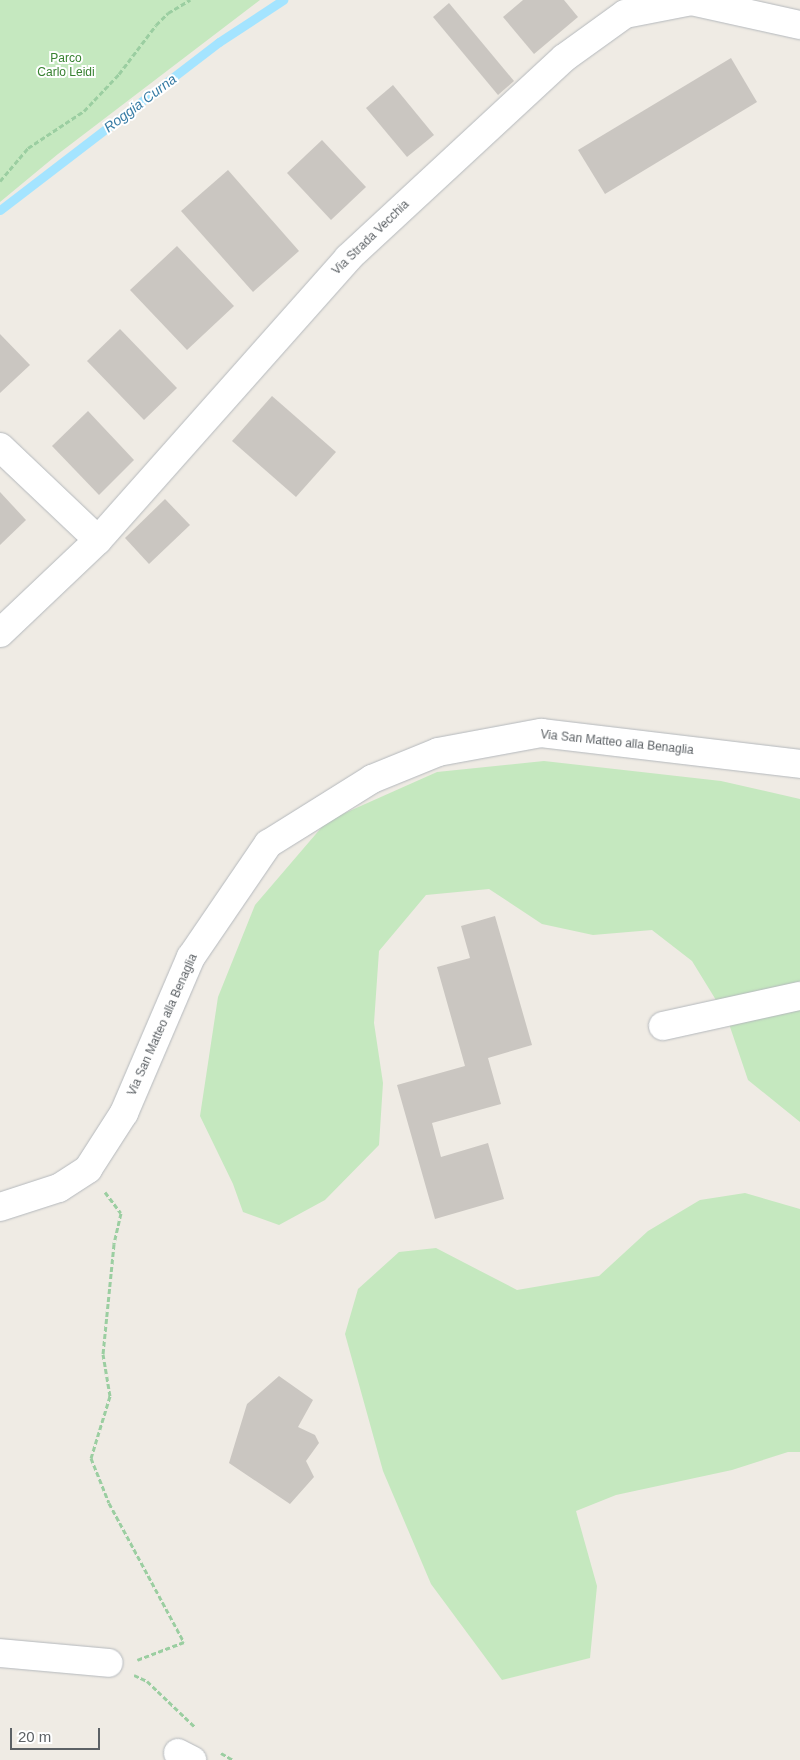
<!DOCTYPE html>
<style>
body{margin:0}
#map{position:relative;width:800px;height:1760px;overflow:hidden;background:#efebe4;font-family:Helvetica,sans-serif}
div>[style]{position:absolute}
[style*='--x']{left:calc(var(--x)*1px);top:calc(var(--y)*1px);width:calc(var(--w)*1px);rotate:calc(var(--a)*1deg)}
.green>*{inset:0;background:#c5e8bf}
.stream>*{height:9px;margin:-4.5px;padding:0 4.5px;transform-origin:4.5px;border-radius:4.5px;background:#a4e4ff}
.building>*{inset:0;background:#cac6c1}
.path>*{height:3px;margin-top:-1.5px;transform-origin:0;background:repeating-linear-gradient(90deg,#9bcea1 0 5px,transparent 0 7.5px)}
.roads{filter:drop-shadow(0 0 1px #b4b8bc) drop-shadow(0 0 1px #b4b8bc)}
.minor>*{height:28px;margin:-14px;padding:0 14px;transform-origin:14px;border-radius:14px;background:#fff}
span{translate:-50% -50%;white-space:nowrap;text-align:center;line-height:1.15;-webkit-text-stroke:4px #fff;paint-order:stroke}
.park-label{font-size:12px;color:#378130}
.street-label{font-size:12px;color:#5c6165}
.water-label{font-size:14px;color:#377ba4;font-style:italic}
.scale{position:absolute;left:10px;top:1728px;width:90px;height:22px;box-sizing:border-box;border:2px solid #5c6165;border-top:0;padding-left:6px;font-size:15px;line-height:18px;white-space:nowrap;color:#5c6165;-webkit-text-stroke:4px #fff;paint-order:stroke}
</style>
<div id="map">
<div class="green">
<div style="clip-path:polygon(0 0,260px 0,58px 154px,0 202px)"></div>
<div style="clip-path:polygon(544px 761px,721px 781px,800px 799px,800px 1122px,748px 1080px,727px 1018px,692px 961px,652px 930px,593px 935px,542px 924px,489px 889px,426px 895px,379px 951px,374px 1023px,383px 1083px,379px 1145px,325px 1200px,279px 1225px,243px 1212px,233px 1184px,200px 1116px,218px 997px,255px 905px,327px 821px,437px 772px)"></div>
<div style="clip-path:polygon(745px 1193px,800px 1209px,800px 1452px,788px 1452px,732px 1470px,616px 1495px,576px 1511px,597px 1586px,590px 1658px,502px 1680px,431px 1584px,383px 1471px,345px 1334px,358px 1289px,399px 1252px,436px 1248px,517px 1290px,599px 1276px,648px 1231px,700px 1200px)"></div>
</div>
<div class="stream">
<div style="--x:0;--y:210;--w:276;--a:-37.5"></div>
<div style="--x:219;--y:42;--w:77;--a:-33.3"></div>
</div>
<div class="building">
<div style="clip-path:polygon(523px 0,564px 0,578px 17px,534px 54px,503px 17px)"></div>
<div style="clip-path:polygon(449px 3px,514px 81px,498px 95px,433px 17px)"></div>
<div style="clip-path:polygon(731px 58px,757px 102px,605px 194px,578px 150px)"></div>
<div style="clip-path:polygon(393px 85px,434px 135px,407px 157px,366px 108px)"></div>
<div style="clip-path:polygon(322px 140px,366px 187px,331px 220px,287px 173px)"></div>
<div style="clip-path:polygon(228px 170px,299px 251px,253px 292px,181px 211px)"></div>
<div style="clip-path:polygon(177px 246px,234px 306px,187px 350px,130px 290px)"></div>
<div style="clip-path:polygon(120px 329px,177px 388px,144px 420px,87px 361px)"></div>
<div style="clip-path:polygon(0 334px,30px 365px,0 393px)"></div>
<div style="clip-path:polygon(272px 396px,336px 452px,296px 497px,232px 441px)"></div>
<div style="clip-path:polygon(88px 411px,134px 460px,99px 495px,52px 446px)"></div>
<div style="clip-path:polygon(0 492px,26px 520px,0 545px)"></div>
<div style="clip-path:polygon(165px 499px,190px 525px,149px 564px,125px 538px)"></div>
<div style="clip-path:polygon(495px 916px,532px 1045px,488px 1058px,501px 1104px,432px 1123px,441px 1157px,488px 1143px,504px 1199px,435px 1219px,397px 1085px,465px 1066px,437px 967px,470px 958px,461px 926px)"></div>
<div style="clip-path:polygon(279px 1376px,313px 1400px,298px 1427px,315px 1435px,319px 1443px,306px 1461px,314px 1477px,290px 1504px,229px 1463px,247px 1404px)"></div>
</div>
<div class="path">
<div style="--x:0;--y:181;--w:43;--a:-49.7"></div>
<div style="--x:28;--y:148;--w:67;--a:-33.5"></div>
<div style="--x:84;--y:111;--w:51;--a:-46.6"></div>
<div style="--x:119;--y:74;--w:61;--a:-52.9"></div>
<div style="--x:156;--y:25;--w:17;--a:-45"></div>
<div style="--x:168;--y:13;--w:26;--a:-31"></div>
<div style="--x:105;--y:1192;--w:26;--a:53"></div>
<div style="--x:121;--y:1213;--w:32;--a:103"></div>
<div style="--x:114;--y:1244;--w:111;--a:95.7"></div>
<div style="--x:103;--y:1354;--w:43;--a:80.5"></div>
<div style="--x:110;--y:1396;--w:65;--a:107"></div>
<div style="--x:91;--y:1458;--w:48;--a:68.2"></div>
<div style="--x:109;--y:1503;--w:158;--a:61.7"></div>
<div style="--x:184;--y:1642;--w:50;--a:159"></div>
<div style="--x:134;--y:1675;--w:14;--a:25"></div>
<div style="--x:147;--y:1681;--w:66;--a:43.8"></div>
<div style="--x:221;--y:1753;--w:14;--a:30"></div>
</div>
<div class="roads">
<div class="minor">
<div style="--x:687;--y:0;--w:116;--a:12.5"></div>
<div style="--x:0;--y:447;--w:135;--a:43.5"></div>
<div style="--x:0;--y:633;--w:135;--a:-43.5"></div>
<div style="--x:98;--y:540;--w:377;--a:-48.4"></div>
<div style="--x:348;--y:258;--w:294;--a:-42.8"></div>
<div style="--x:564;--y:58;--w:75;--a:-35.8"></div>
<div style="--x:625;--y:14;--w:68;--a:-11"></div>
<div style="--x:663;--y:1026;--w:140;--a:-12.4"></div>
<div style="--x:0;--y:1207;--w:62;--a:-17.9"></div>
<div style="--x:59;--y:1188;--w:35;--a:-33"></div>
<div style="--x:88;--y:1169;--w:67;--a:-57.3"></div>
<div style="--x:124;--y:1113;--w:170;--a:-66.8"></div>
<div style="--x:191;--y:957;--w:137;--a:-55.7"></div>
<div style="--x:268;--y:844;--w:123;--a:-32"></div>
<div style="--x:372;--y:779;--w:71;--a:-22.2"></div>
<div style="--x:438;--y:752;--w:105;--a:-10.5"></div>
<div style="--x:541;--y:733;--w:261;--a:6.8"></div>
<div style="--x:0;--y:1653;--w:109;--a:5.2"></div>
<div style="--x:178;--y:1753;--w:16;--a:27"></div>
</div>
</div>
<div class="park-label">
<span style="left:66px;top:66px">Parco<br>Carlo Leidi</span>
</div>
<div class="street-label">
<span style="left:371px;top:238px;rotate:-44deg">Via Strada Vecchia</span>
<span style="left:617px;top:743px;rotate:6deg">Via San Matteo alla Benaglia</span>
<span style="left:163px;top:1025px;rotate:-66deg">Via San Matteo alla Benaglia</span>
</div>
<div class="water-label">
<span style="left:140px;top:103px;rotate:-37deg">Roggia Curna</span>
</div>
<div class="scale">20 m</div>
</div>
